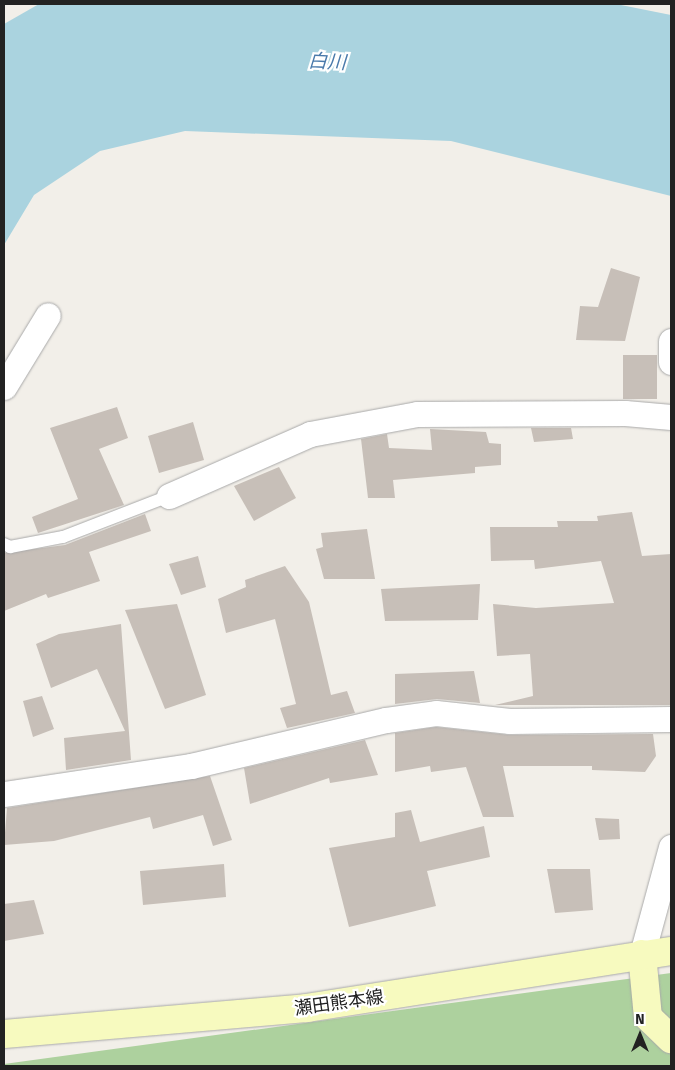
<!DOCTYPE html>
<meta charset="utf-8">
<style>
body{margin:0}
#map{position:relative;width:675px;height:1070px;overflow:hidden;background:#f2efe9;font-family:"Fira Sans","Noto Sans JP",sans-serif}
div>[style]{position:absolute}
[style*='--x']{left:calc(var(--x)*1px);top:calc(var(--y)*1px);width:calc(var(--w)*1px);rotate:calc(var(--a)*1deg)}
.forest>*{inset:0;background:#add19e}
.water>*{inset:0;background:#aad3df}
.building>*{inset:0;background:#c7bfb8}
.roads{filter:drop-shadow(0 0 1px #a9a9a9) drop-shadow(0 0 1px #a9a9a9)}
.lane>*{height:12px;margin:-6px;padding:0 6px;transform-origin:6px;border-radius:6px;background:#fff}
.street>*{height:25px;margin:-12.5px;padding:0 12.5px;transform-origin:12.5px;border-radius:12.5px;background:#fff}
.secondary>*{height:28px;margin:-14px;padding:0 14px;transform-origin:14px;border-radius:14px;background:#f7fabf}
span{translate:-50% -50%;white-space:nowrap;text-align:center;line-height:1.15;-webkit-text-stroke:4.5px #fff;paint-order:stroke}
.street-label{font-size:18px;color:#222}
.water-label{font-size:19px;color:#4a7aab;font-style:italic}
.frame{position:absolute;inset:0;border:5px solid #222;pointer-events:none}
.north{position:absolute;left:615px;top:1010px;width:50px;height:50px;-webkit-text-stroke:4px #fff;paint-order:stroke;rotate:0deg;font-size:14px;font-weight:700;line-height:20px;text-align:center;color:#222}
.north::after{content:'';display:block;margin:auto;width:18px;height:22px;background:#222;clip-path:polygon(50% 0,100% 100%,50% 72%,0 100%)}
</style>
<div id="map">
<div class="forest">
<div style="clip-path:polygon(671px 973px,671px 1066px,4px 1066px,4px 1064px)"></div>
</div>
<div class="water">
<div style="clip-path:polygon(39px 4px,616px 4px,671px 15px,671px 196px,451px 141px,185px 131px,100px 151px,34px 195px,4px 245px,4px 24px)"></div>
</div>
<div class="building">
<div style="clip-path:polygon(611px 268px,640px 277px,625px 341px,576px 340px,580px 306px,598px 307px)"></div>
<div style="clip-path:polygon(623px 355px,657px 355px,657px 399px,623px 399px)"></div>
<div style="clip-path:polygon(117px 407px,128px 438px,99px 449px,124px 505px,38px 533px,32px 517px,78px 499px,50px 428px)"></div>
<div style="clip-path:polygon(193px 422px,204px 460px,159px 473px,148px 436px)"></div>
<div style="clip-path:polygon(531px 428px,571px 428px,573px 439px,534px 442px)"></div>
<div style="clip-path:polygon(430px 429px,486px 432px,489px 443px,501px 444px,501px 465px,475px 467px,475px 473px,393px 480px,395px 498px,368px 498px,361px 439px,387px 434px,389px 448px,432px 450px)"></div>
<div style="clip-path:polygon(279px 467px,296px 498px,254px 521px,234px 486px)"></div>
<div style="clip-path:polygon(632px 512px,642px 556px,671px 554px,671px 705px,495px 705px,533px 696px,530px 654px,497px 656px,493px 604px,536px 608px,614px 603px,601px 561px,535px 569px,534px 560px,491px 561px,490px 527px,558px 527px,557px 521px,598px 521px,597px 516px)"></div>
<div style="clip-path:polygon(145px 514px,151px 531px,89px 552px,100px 581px,48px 598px,46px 594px,4px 611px,4px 553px,65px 545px)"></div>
<div style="clip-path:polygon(367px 529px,375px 579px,324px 579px,316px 549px,323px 547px,321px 533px)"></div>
<div style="clip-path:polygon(198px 556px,206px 587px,181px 595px,169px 564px)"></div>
<div style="clip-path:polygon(285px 566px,309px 602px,331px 695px,347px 691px,355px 713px,287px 728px,280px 708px,296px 704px,275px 619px,226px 633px,218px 599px,246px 587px,245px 580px)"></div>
<div style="clip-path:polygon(480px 584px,478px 620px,385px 621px,381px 589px)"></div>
<div style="clip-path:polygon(177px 604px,206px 695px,165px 709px,125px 610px)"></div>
<div style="clip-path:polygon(121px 624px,131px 760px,66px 770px,64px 738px,125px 731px,97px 669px,51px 688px,36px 644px,59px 634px)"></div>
<div style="clip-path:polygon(474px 671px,480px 703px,437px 699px,395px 704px,395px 674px)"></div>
<div style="clip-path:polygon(42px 696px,54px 729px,33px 737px,23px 701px)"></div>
<div style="clip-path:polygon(436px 727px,510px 735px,653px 734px,656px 756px,645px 772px,592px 770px,592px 766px,503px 766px,514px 817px,483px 817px,466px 767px,431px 772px,430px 766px,395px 772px,395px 733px)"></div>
<div style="clip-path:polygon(365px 740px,378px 775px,330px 783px,329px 778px,250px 804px,244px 768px)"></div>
<div style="clip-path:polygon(210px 776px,232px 840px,213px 846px,203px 815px,153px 829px,150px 817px,54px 841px,4px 845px,7px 808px)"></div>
<div style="clip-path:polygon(411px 810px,420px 842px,484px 826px,490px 857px,427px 871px,436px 906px,349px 927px,329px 848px,395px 837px,395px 813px)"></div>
<div style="clip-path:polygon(595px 818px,619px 819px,620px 839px,599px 840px)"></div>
<div style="clip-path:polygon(224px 864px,226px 897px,143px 905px,140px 871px)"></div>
<div style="clip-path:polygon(547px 869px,590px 869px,593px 910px,555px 913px)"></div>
<div style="clip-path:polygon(34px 900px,44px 934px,4px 941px,4px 904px)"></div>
</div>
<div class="roads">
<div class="lane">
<div style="--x:4;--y:544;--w:7;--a:27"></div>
<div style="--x:10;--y:547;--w:54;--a:-10.7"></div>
<div style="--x:63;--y:537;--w:114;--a:-21.1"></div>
</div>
<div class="street">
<div style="--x:671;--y:341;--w:21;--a:90"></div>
<div style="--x:4;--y:387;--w:84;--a:-58.6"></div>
<div style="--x:169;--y:496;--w:154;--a:-23.7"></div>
<div style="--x:310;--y:434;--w:109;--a:-10.6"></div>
<div style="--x:417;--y:414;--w:208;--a:-0.3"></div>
<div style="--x:625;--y:413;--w:46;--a:5"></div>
<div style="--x:4;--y:794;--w:189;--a:-8.5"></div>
<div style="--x:191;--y:766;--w:200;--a:-13.3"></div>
<div style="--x:386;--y:720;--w:50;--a:-8"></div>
<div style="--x:436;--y:713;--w:74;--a:6.2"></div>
<div style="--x:510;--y:721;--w:161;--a:-0.7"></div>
<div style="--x:642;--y:954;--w:111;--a:-74.8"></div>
</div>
<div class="secondary">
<div style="--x:642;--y:954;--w:63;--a:84.6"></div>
<div style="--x:648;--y:1017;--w:32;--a:44"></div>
<div style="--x:4;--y:1034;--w:304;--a:-4.9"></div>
<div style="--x:307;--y:1008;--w:368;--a:-8.9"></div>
</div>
</div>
<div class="street-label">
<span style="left:339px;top:1003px;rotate:-8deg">瀬田熊本線</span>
</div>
<div class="water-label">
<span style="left:327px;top:62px;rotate:3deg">白川</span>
</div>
<div class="frame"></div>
<div class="north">N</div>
</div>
